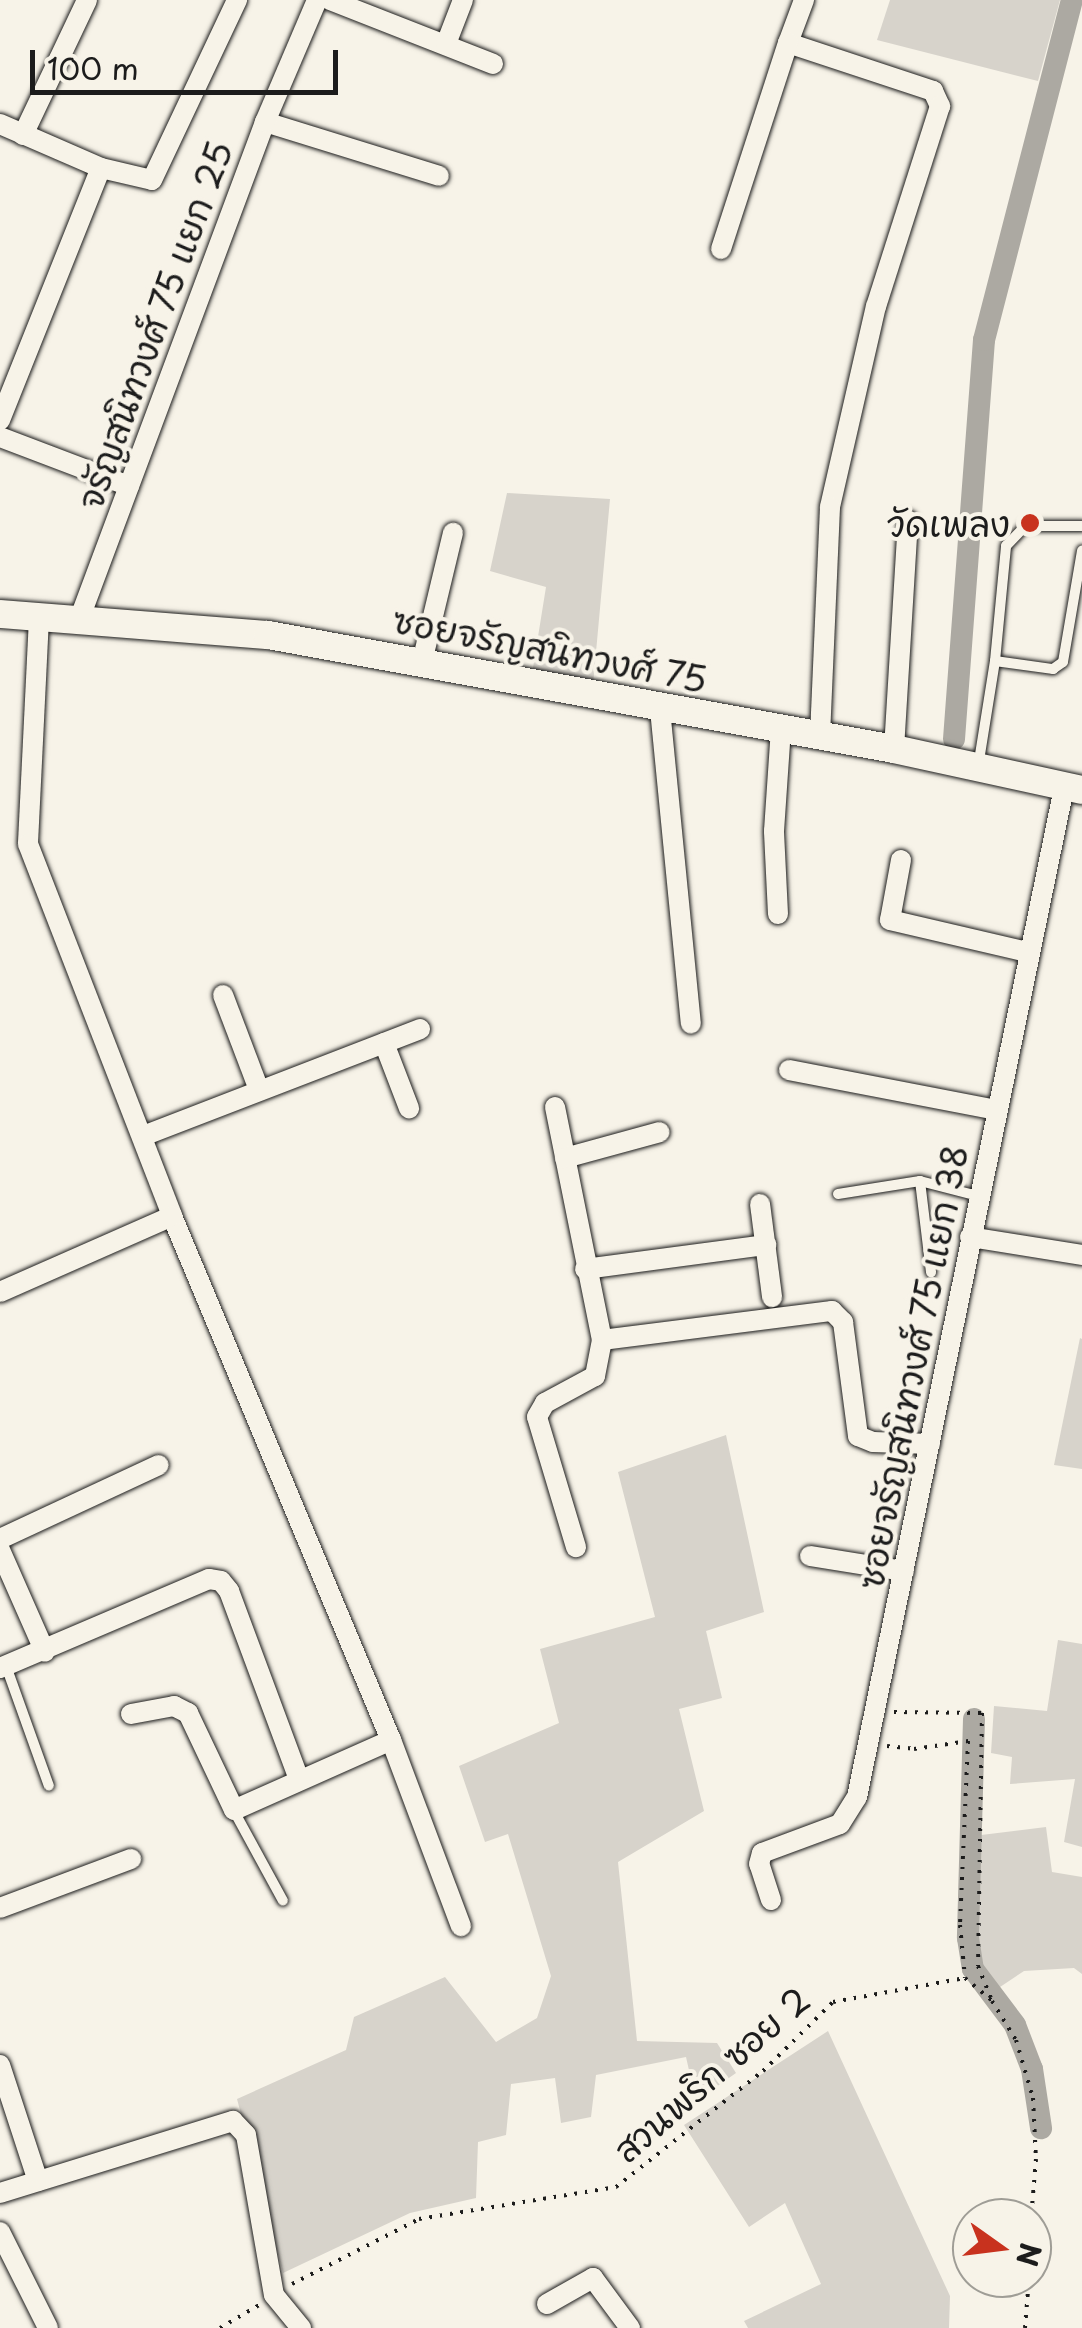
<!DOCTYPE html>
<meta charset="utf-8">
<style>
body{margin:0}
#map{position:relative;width:1082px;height:2328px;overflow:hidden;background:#f7f3e8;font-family:"Playpen Sans","Playpen Sans Thai",sans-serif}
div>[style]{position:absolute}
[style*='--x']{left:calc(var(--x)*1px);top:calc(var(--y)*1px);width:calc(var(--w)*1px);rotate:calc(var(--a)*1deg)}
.green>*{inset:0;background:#d7d3cb}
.canal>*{height:22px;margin:-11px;padding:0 11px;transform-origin:11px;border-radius:11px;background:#aca9a2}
.path>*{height:4px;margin-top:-2px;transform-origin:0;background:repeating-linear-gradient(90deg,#1c1c1c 0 2.5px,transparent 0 10.5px)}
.roads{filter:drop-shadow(0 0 2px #1c1c1c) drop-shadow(0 0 2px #1c1c1c)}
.lane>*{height:10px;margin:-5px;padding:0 5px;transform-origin:5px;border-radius:5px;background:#f7f3e8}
.street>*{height:20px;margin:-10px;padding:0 10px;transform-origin:10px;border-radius:10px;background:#f7f3e8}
.secondary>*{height:28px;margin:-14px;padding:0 14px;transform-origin:14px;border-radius:14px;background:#f7f3e8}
.dots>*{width:28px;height:28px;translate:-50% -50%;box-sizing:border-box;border:5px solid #f7f3e8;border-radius:50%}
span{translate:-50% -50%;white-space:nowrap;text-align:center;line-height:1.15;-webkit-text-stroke:8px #f7f3e8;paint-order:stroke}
.street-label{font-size:35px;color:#1c1c1c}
.poi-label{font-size:35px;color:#1c1c1c}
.right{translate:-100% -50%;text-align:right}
.north{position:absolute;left:952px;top:2198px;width:100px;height:100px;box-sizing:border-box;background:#f7f3e8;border:2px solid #9f9d96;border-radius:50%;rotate:104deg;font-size:28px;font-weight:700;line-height:40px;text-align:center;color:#1c1c1c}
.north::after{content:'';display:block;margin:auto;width:35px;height:45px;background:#c8321e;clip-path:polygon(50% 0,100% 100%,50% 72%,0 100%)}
.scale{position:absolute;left:30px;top:50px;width:308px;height:45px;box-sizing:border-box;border:5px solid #1c1c1c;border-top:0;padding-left:12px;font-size:30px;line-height:35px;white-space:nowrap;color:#1c1c1c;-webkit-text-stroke:8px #f7f3e8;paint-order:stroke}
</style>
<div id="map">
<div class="green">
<div style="clip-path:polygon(890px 0,1060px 0,1038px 81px,877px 40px)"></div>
<div style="clip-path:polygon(507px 493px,610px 499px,593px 685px,532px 674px,546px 587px,490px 571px)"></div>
<div style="clip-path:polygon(1080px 1338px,1082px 1339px,1082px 1469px,1054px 1465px)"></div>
<div style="clip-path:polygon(726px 1435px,764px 1612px,706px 1631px,722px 1698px,679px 1709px,704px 1811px,618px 1862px,637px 2041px,717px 2043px,736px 2073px,696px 2101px,686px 2057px,596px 2075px,591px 2117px,561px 2123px,555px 2078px,511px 2084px,506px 2135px,478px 2142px,476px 2198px,410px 2213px,283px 2273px,237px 2099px,346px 2050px,354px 2017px,445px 1977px,496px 2042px,537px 2018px,551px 1976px,508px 1834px,485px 1842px,459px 1766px,559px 1723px,540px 1649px,655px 1617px,618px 1472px)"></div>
<div style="clip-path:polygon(1058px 1640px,1082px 1644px,1082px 1847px,1064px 1842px,1075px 1779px,1010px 1784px,1012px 1757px,991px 1753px,994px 1706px,1047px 1711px)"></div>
<div style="clip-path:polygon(1046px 1827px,1052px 1872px,1082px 1877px,1082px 1974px,1074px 1968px,1024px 1971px,997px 1989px,972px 1952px,973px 1836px)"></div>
<div style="clip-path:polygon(828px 2031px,950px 2296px,949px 2328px,748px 2328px,744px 2321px,821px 2284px,785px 2203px,749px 2227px,684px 2125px)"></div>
</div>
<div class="canal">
<div style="--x:954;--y:739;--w:400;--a:-85.7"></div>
<div style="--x:984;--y:340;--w:351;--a:-75.5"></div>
<div style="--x:974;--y:1719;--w:219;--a:91.6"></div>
<div style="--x:968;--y:1938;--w:31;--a:81"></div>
<div style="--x:973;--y:1969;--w:70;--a:53.1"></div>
<div style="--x:1015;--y:2025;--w:47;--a:68.9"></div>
<div style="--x:1032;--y:2069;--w:60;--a:81.3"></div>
</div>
<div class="path">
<div style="--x:894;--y:1712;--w:88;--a:0.7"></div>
<div style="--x:982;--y:1713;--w:253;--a:90.9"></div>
<div style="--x:978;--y:1966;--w:35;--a:68"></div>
<div style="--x:887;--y:1746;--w:27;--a:6"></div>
<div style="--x:914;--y:1749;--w:55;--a:-8.4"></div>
<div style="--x:968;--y:1741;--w:184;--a:92.5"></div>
<div style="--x:960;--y:1925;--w:53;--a:84.6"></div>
<div style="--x:965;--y:1978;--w:35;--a:40"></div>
<div style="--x:992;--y:2001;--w:46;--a:58.4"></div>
<div style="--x:1016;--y:2040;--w:60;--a:73.7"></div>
<div style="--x:1033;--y:2098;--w:61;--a:87.2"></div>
<div style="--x:1036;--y:2159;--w:59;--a:94.8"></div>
<div style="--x:292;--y:2284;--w:143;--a:-27.1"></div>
<div style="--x:419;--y:2219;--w:200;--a:-9.2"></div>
<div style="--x:616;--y:2187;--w:187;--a:-38.3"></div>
<div style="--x:763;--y:2071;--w:98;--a:-44.6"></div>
<div style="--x:833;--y:2002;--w:134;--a:-10.3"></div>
<div style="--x:220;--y:2328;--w:45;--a:-30.5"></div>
<div style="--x:1025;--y:2328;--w:50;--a:-85.4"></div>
</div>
<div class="roads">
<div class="lane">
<div style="--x:995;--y:661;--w:59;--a:7.9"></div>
<div style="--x:1053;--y:669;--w:12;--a:-35"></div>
<div style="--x:1063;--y:662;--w:113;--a:-80.3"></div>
<div style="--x:978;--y:767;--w:107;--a:-80.9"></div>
<div style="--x:995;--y:661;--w:116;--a:-84.5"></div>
<div style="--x:1006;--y:546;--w:28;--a:-46"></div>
<div style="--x:1025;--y:526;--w:57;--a:0"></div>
<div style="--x:920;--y:1181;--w:92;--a:83.1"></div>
<div style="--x:838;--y:1194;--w:83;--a:-9"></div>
<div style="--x:920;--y:1181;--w:60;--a:14.5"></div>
<div style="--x:6;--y:1666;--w:127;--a:70.3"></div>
<div style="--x:234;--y:1811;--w:102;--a:61.4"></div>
</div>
<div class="street">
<div style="--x:330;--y:0;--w:175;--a:21.4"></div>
<div style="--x:804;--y:0;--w:46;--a:110.4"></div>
<div style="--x:788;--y:43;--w:153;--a:18.3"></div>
<div style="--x:933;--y:91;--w:17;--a:65"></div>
<div style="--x:940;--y:106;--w:210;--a:107.7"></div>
<div style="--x:876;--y:306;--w:206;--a:102.9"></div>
<div style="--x:830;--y:507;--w:229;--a:92.5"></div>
<div style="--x:446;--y:44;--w:47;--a:-68.9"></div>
<div style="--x:265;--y:122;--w:182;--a:17.2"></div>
<div style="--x:0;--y:124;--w:110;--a:23.5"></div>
<div style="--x:101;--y:168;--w:52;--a:13.2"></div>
<div style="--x:152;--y:180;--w:199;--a:-64.7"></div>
<div style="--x:23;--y:135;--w:149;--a:-64.6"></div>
<div style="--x:721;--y:249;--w:217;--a:-72"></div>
<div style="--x:0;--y:420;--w:271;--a:-68.2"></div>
<div style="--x:0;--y:437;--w:138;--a:20.8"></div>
<div style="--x:39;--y:618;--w:226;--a:92.8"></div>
<div style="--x:28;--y:844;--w:399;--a:68.8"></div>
<div style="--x:172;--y:1216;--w:568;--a:67.32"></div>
<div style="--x:391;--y:1740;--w:199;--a:69.4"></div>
<div style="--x:79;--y:620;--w:532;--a:-69.52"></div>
<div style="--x:265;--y:122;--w:133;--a:-66.9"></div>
<div style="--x:422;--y:662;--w:133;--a:-76.5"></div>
<div style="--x:660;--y:709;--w:316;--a:84.4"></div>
<div style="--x:894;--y:749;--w:229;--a:-86.5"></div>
<div style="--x:901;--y:860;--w:61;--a:100.4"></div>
<div style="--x:890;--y:920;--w:142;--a:13.1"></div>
<div style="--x:778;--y:914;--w:83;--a:-92.8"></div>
<div style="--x:774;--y:831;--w:102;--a:-86.1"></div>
<div style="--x:223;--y:995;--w:102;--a:69.2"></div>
<div style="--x:384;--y:1043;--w:70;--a:69"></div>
<div style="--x:789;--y:1070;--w:212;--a:10.9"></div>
<div style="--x:555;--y:1107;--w:238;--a:78.6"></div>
<div style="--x:602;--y:1340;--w:37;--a:101"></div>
<div style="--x:595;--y:1376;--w:57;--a:151.6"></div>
<div style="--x:545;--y:1403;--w:16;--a:120"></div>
<div style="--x:537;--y:1417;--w:136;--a:73.3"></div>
<div style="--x:143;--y:1136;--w:297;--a:-21.1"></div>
<div style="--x:565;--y:1158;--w:98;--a:-15.3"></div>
<div style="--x:760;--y:1204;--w:94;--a:82.6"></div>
<div style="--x:970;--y:1237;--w:113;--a:9.1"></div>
<div style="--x:585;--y:1269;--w:183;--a:-7.6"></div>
<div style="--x:0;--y:1292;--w:188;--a:-23.8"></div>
<div style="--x:602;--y:1340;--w:232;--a:-7.2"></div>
<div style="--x:832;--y:1311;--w:16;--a:45"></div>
<div style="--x:843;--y:1322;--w:115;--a:82.5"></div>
<div style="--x:858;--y:1436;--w:16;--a:22"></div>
<div style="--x:873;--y:1442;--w:57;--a:2"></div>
<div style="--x:0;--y:1539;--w:175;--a:-25"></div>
<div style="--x:0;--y:1550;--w:111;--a:66.2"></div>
<div style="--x:810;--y:1556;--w:95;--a:9.1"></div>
<div style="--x:0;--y:1668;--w:227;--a:-23.1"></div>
<div style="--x:209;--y:1579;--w:12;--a:9"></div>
<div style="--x:221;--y:1581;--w:13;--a:51"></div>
<div style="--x:229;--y:1591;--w:201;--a:69.6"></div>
<div style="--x:131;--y:1714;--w:44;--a:-10.5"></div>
<div style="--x:174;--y:1706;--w:16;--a:27"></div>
<div style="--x:188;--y:1713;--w:107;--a:64.6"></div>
<div style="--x:234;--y:1810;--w:172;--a:-24"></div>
<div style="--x:771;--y:1900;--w:38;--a:-108"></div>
<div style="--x:759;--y:1864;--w:11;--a:-75"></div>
<div style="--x:762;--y:1853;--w:83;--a:-20.4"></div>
<div style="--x:840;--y:1824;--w:32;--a:-58"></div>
<div style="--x:857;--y:1797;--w:1030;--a:-78.41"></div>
<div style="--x:0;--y:1908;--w:140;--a:-20.5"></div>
<div style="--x:0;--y:2065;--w:122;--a:71.9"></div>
<div style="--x:0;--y:2193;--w:244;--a:-17.2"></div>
<div style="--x:233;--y:2121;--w:19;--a:47"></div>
<div style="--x:246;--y:2135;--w:162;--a:80.1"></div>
<div style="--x:274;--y:2295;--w:43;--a:50.7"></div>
<div style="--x:0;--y:2232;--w:107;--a:63.4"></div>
<div style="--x:547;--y:2304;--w:53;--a:-29.5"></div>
<div style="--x:593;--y:2278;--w:62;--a:53.5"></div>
</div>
<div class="secondary">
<div style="--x:0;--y:614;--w:269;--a:4.5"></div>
<div style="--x:268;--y:635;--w:636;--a:10.32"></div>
<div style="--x:894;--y:749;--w:192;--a:12.3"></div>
</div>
</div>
<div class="dots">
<div style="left:1030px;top:523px;background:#c8321e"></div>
</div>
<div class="street-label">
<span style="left:154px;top:325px;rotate:-70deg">จรัญสนิทวงศ์ 75 แยก 25</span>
<span style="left:550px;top:649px;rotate:11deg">ซอยจรัญสนิทวงศ์ 75</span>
<span style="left:912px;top:1367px;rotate:-79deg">ซอยจรัญสนิทวงศ์ 75 แยก 38</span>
<span style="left:711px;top:2074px;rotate:-41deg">สวนพริก ซอย 2</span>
</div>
<div class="poi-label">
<span class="right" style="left:1010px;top:523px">วัดเพลง</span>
</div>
<div class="north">N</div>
<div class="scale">100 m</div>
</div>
